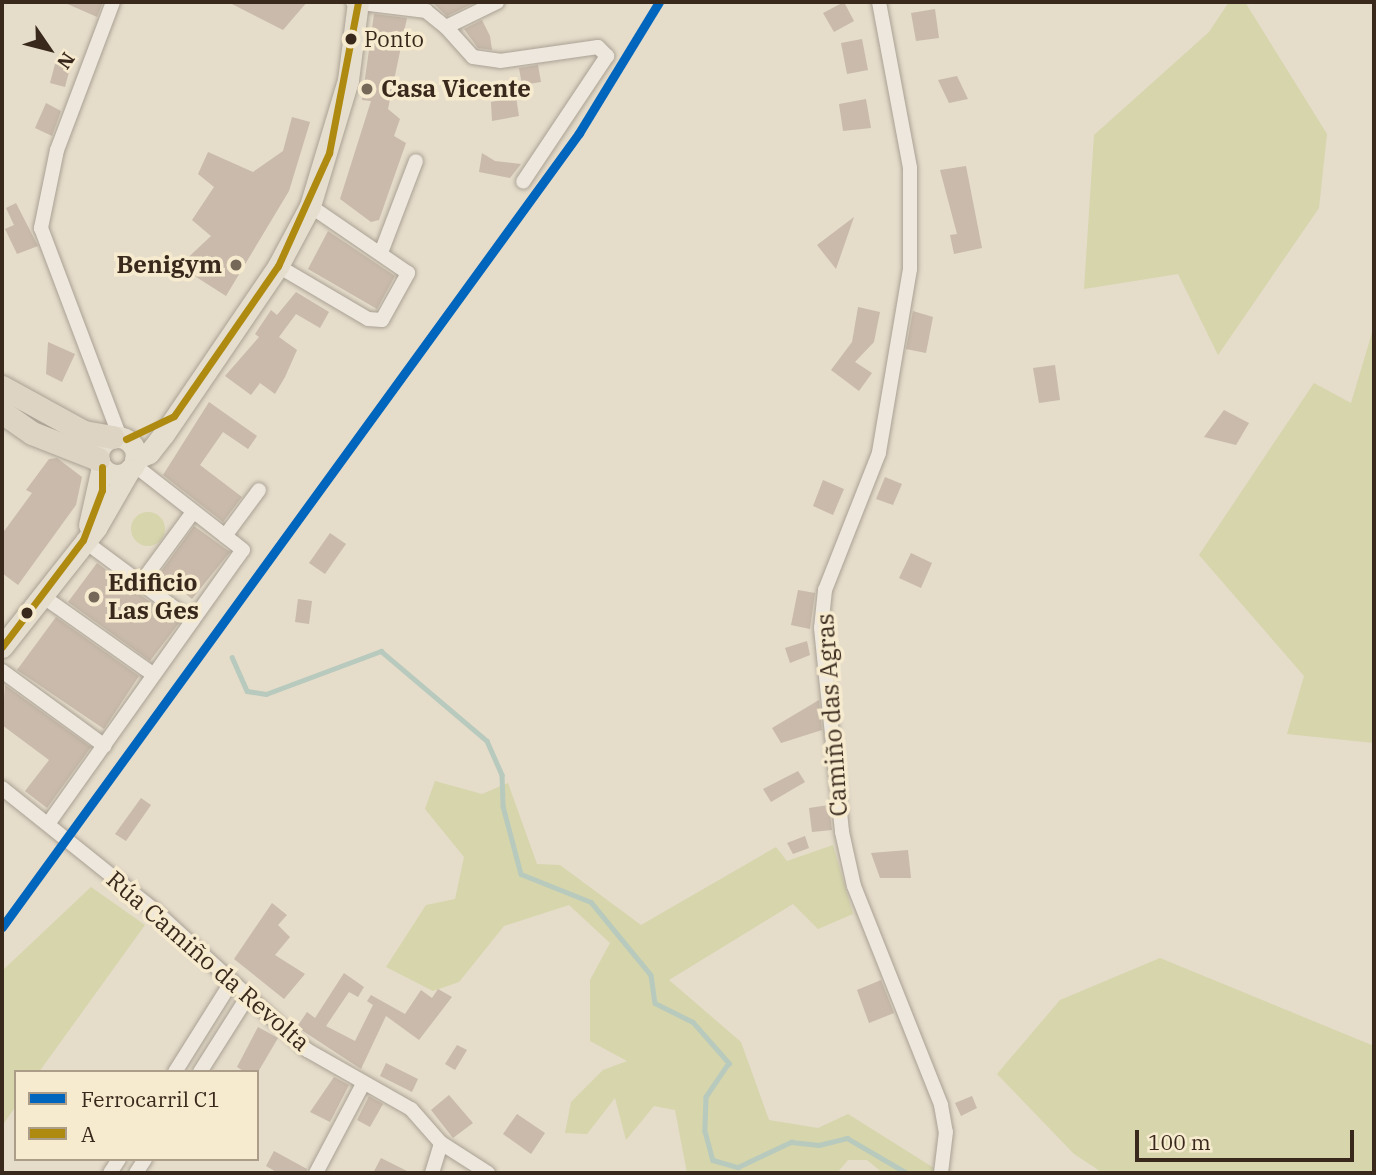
<!DOCTYPE html>
<meta charset="utf-8">
<style>
body{margin:0}
#map{position:relative;width:1376px;height:1175px;overflow:hidden;background:#e5dcca;font-family:"IBM Plex Serif",serif}
div>[style]{position:absolute}
[style*='--x']{left:calc(var(--x)*1px);top:calc(var(--y)*1px);width:calc(var(--w)*1px);rotate:calc(var(--a)*1deg)}
.green>*{inset:0;background:#d6d5ac}
.round{border-radius:50%}
.stream>*{height:4.5px;margin:-2.25px;padding:0 2.25px;transform-origin:2.25px;border-radius:2.25px;background:#b7cabd}
.building>*{inset:0;background:#c9baab}
.roads{filter:drop-shadow(0 0 2px #aaa194) drop-shadow(0 0 2px #aaa194)}
.minor>*{height:14px;margin:-7px;padding:0 7px;transform-origin:7px;border-radius:7px;background:#ede7dd}
.primary>*{height:21px;margin:-10.5px;padding:0 10.5px;transform-origin:10.5px;border-radius:10.5px;background:#e5ddcd}
.primary>.ring{margin:-10.5px;padding:0;box-sizing:content-box;background:none;border:21px solid #e5ddcd;border-radius:50%}
.trunk>*{height:23px;margin:-11.5px;padding:0 11.5px;transform-origin:11.5px;border-radius:11.5px;background:#ded4c4}
.bus-1>*{height:7px;margin:-3.5px;padding:0 3.5px;transform-origin:3.5px;border-radius:3.5px;background:#af8a11}
.rail-1>*{height:9px;margin:-4.5px;padding:0 4.5px;transform-origin:4.5px;border-radius:4.5px;background:#0065bd}
.dots>*{width:19px;height:19px;translate:-50% -50%;box-sizing:border-box;border:4px solid #f7ebcf;border-radius:50%}
span{translate:-50% -50%;white-space:nowrap;text-align:center;line-height:1.15;-webkit-text-stroke:7px #f7ebcf;paint-order:stroke}
.bus-label{font-size:22px;color:#39291c}
.left{translate:0 -50%;text-align:left}
.poi-label{font-size:24px;color:#39291c;font-weight:700}
.right{translate:-100% -50%;text-align:right}
.street-label{font-size:24px;color:#39291c}
.frame{position:absolute;inset:0;border:4px solid #39291c;pointer-events:none}
.legend{position:absolute;left:14px;top:1070px;width:245px;height:91px;box-sizing:border-box;background:#f7ebcf;border:2px solid #ab9d87;margin:0;padding:9px 12px;list-style:none;font-size:21px;color:#39291c}
.legend li{display:flex;align-items:center;gap:14px;height:35px}
.legend b{width:35px;border:2px solid #ab9d87}
.north{position:absolute;left:14px;top:14px;width:70px;height:70px;-webkit-text-stroke:5px #f7ebcf;paint-order:stroke;rotate:125deg;font-size:19px;font-weight:700;line-height:28px;text-align:center;color:#39291c}
.north::after{content:'';display:block;margin:auto;width:24px;height:32px;background:#39291c;clip-path:polygon(50% 0,100% 100%,50% 72%,0 100%)}
.scale{position:absolute;left:1135px;top:1130px;width:219px;height:32px;box-sizing:border-box;border:4px solid #39291c;border-top:0;padding-left:9px;font-size:21px;line-height:24px;white-space:nowrap;color:#39291c;-webkit-text-stroke:5px #f7ebcf;paint-order:stroke}
</style>
<div id="map">
<div class="green">
<div style="clip-path:polygon(1229px 2px,1245px 2px,1327px 134px,1319px 208px,1218px 355px,1178px 274px,1084px 289px,1094px 135px,1209px 32px)"></div>
<div style="clip-path:polygon(1374px 326px,1374px 743px,1287px 734px,1304px 676px,1199px 555px,1314px 383px,1351px 403px)"></div>
<div class="round" style="left:131px;top:512px;width:34px;height:34px"></div>
<div style="clip-path:polygon(435px 781px,482px 794px,508px 783px,537px 864px,560px 865px,641px 925px,776px 847px,787px 861px,833px 845px,853px 914px,818px 929px,793px 904px,669px 980px,741px 1042px,769px 1120px,818px 1128px,848px 1114px,934px 1168px,932px 1173px,883px 1173px,867px 1160px,848px 1160px,837px 1173px,687px 1173px,675px 1110px,654px 1106px,626px 1140px,615px 1098px,587px 1134px,565px 1133px,571px 1102px,603px 1070px,627px 1061px,590px 1041px,590px 980px,610px 943px,569px 905px,504px 926px,459px 982px,433px 991px,386px 967px,426px 905px,455px 899px,464px 857px,425px 809px)"></div>
<div style="clip-path:polygon(91px 887px,145px 925px,39px 1072px,16px 1072px,16px 1106px,2px 1126px,2px 971px)"></div>
<div style="clip-path:polygon(1160px 958px,1374px 1046px,1374px 1173px,1103px 1173px,1074px 1154px,997px 1074px,1060px 1000px)"></div>
</div>
<div class="stream">
<div style="--x:232;--y:657;--w:37;--a:66"></div>
<div style="--x:247;--y:691;--w:19;--a:9"></div>
<div style="--x:266;--y:694;--w:123;--a:-20.5"></div>
<div style="--x:381;--y:651;--w:139;--a:40.3"></div>
<div style="--x:487;--y:741;--w:37;--a:66"></div>
<div style="--x:502;--y:775;--w:31;--a:88"></div>
<div style="--x:503;--y:806;--w:70;--a:75.2"></div>
<div style="--x:521;--y:874;--w:75;--a:21.8"></div>
<div style="--x:591;--y:902;--w:94;--a:50.6"></div>
<div style="--x:651;--y:975;--w:28;--a:82"></div>
<div style="--x:655;--y:1003;--w:42;--a:26.6"></div>
<div style="--x:693;--y:1022;--w:55;--a:48.7"></div>
<div style="--x:729;--y:1063;--w:41;--a:124.1"></div>
<div style="--x:706;--y:1097;--w:34;--a:92"></div>
<div style="--x:705;--y:1131;--w:30;--a:75"></div>
<div style="--x:713;--y:1160;--w:26;--a:16"></div>
<div style="--x:738;--y:1167;--w:59;--a:-25.3"></div>
<div style="--x:791;--y:1142;--w:28;--a:6"></div>
<div style="--x:819;--y:1145;--w:29;--a:-14"></div>
<div style="--x:847;--y:1138;--w:69;--a:30.3"></div>
</div>
<div class="building">
<div style="clip-path:polygon(63px 2px,103px 2px,97px 17px)"></div>
<div style="clip-path:polygon(228px 2px,307px 2px,283px 30px)"></div>
<div style="clip-path:polygon(432px 2px,476px 2px,447px 16px)"></div>
<div style="clip-path:polygon(844px 2px,854px 21px,834px 32px,823px 13px)"></div>
<div style="clip-path:polygon(935px 9px,939px 38px,916px 41px,911px 13px)"></div>
<div style="clip-path:polygon(374px 14px,407px 18px,388px 109px,400px 119px,394px 136px,406px 143px,379px 220px,371px 222px,340px 199px,371px 101px,362px 100px)"></div>
<div style="clip-path:polygon(482px 20px,490px 36px,492px 50px,478px 48px,464px 29px)"></div>
<div style="clip-path:polygon(862px 39px,868px 70px,847px 74px,841px 43px)"></div>
<div style="clip-path:polygon(55px 64px,70px 68px,65px 87px,50px 83px)"></div>
<div style="clip-path:polygon(538px 65px,541px 82px,522px 85px,519px 68px)"></div>
<div style="clip-path:polygon(957px 76px,968px 99px,949px 103px,938px 80px)"></div>
<div style="clip-path:polygon(516px 97px,519px 116px,492px 121px,491px 102px)"></div>
<div style="clip-path:polygon(866px 99px,871px 128px,843px 131px,839px 104px)"></div>
<div style="clip-path:polygon(46px 103px,61px 111px,52px 136px,35px 128px)"></div>
<div style="clip-path:polygon(292px 117px,310px 122px,289px 191px,226px 296px,179px 266px,211px 236px,192px 220px,214px 187px,198px 174px,208px 152px,253px 172px,283px 151px)"></div>
<div style="clip-path:polygon(482px 153px,495px 161px,521px 164px,510px 178px,479px 172px)"></div>
<div style="clip-path:polygon(966px 166px,982px 248px,954px 254px,950px 235px,957px 234px,940px 170px)"></div>
<div style="clip-path:polygon(16px 203px,38px 246px,17px 254px,5px 229px,14px 225px,6px 208px)"></div>
<div style="clip-path:polygon(854px 217px,836px 269px,817px 245px)"></div>
<div style="clip-path:polygon(328px 231px,395px 276px,377px 309px,308px 269px)"></div>
<div style="clip-path:polygon(296px 292px,329px 312px,320px 328px,296px 314px,279px 337px,297px 350px,285px 377px,275px 394px,260px 383px,251px 395px,225px 376px,259px 337px,255px 334px,271px 310px,277px 315px)"></div>
<div style="clip-path:polygon(858px 307px,880px 312px,874px 342px,855px 362px,872px 373px,859px 391px,831px 370px,852px 342px)"></div>
<div style="clip-path:polygon(913px 311px,933px 317px,926px 353px,906px 349px)"></div>
<div style="clip-path:polygon(48px 342px,75px 354px,62px 382px,46px 374px)"></div>
<div style="clip-path:polygon(1055px 365px,1060px 400px,1039px 403px,1033px 368px)"></div>
<div style="clip-path:polygon(209px 402px,257px 436px,248px 449px,223px 432px,200px 465px,242px 497px,223px 522px,163px 475px)"></div>
<div style="clip-path:polygon(1224px 410px,1249px 423px,1236px 445px,1204px 437px)"></div>
<div style="clip-path:polygon(57px 458px,82px 477px,76px 505px,18px 585px,2px 573px,2px 534px,32px 493px,26px 490px,49px 459px)"></div>
<div style="clip-path:polygon(885px 477px,902px 484px,893px 505px,876px 499px)"></div>
<div style="clip-path:polygon(823px 480px,844px 489px,833px 515px,813px 506px)"></div>
<div style="clip-path:polygon(194px 526px,230px 552px,192px 599px,160px 573px)"></div>
<div style="clip-path:polygon(330px 533px,346px 544px,325px 574px,309px 563px)"></div>
<div style="clip-path:polygon(911px 553px,932px 563px,921px 588px,899px 578px)"></div>
<div style="clip-path:polygon(97px 563px,179px 623px,150px 661px,68px 602px)"></div>
<div style="clip-path:polygon(798px 590px,815px 593px,810px 629px,791px 625px)"></div>
<div style="clip-path:polygon(298px 599px,312px 601px,309px 624px,295px 622px)"></div>
<div style="clip-path:polygon(56px 617px,139px 676px,104px 729px,17px 670px)"></div>
<div style="clip-path:polygon(807px 641px,810px 655px,790px 663px,785px 648px)"></div>
<div style="clip-path:polygon(5px 685px,91px 747px,47px 808px,25px 791px,49px 760px,2px 725px)"></div>
<div style="clip-path:polygon(819px 700px,822px 730px,781px 743px,772px 728px)"></div>
<div style="clip-path:polygon(798px 771px,805px 782px,771px 802px,763px 789px)"></div>
<div style="clip-path:polygon(141px 798px,151px 805px,126px 841px,115px 834px)"></div>
<div style="clip-path:polygon(829px 805px,832px 830px,812px 832px,809px 808px)"></div>
<div style="clip-path:polygon(805px 836px,809px 848px,793px 854px,787px 843px)"></div>
<div style="clip-path:polygon(908px 850px,911px 878px,880px 878px,871px 853px)"></div>
<div style="clip-path:polygon(272px 903px,287px 915px,278px 925px,290px 937px,275px 955px,305px 974px,284px 999px,234px 959px)"></div>
<div style="clip-path:polygon(344px 973px,364px 987px,358px 997px,349px 992px,326px 1026px,355px 1041px,373px 1005px,367px 1001px,371px 995px,405px 1014px,421px 990px,432px 998px,438px 989px,452px 997px,419px 1040px,386px 1016px,361px 1069px,297px 1027px,307px 1012px,315px 1018px)"></div>
<div style="clip-path:polygon(881px 980px,894px 1013px,869px 1023px,857px 990px)"></div>
<div style="clip-path:polygon(258px 1027px,278px 1038px,258px 1072px,245px 1072px,237px 1067px)"></div>
<div style="clip-path:polygon(457px 1045px,467px 1050px,455px 1070px,445px 1064px)"></div>
<div style="clip-path:polygon(386px 1063px,418px 1079px,412px 1092px,380px 1076px)"></div>
<div style="clip-path:polygon(334px 1077px,349px 1085px,330px 1122px,310px 1112px)"></div>
<div style="clip-path:polygon(449px 1095px,473px 1123px,453px 1138px,431px 1110px)"></div>
<div style="clip-path:polygon(369px 1096px,383px 1104px,370px 1127px,357px 1120px)"></div>
<div style="clip-path:polygon(972px 1096px,977px 1108px,961px 1116px,955px 1103px)"></div>
<div style="clip-path:polygon(517px 1114px,545px 1133px,531px 1154px,503px 1134px)"></div>
<div style="clip-path:polygon(274px 1151px,307px 1169px,306px 1173px,278px 1173px,266px 1166px)"></div>
<div style="clip-path:polygon(381px 1158px,411px 1173px,373px 1173px)"></div>
</div>
<div class="roads">
<div class="minor">
<div style="--x:113;--y:2;--w:158;--a:110.7"></div>
<div style="--x:57;--y:150;--w:80;--a:101.6"></div>
<div style="--x:41;--y:228;--w:223;--a:69.3"></div>
<div style="--x:353;--y:2;--w:74;--a:7"></div>
<div style="--x:426;--y:11;--w:26;--a:39"></div>
<div style="--x:446;--y:27;--w:57;--a:-26.1"></div>
<div style="--x:879;--y:2;--w:169;--a:79.4"></div>
<div style="--x:910;--y:168;--w:101;--a:90"></div>
<div style="--x:910;--y:269;--w:187;--a:99.6"></div>
<div style="--x:879;--y:453;--w:147;--a:111.5"></div>
<div style="--x:825;--y:590;--w:38;--a:96"></div>
<div style="--x:821;--y:628;--w:205;--a:84.1"></div>
<div style="--x:842;--y:832;--w:55;--a:77.5"></div>
<div style="--x:854;--y:886;--w:236;--a:68.3"></div>
<div style="--x:941;--y:1105;--w:27;--a:80"></div>
<div style="--x:946;--y:1132;--w:41;--a:97"></div>
<div style="--x:446;--y:27;--w:40;--a:48"></div>
<div style="--x:473;--y:57;--w:27;--a:8"></div>
<div style="--x:500;--y:61;--w:99;--a:-8.1"></div>
<div style="--x:598;--y:47;--w:13;--a:45"></div>
<div style="--x:607;--y:56;--w:151;--a:123.7"></div>
<div style="--x:382;--y:250;--w:95;--a:-69.1"></div>
<div style="--x:278;--y:266;--w:104;--a:30.5"></div>
<div style="--x:368;--y:319;--w:14;--a:4"></div>
<div style="--x:382;--y:320;--w:54;--a:-61"></div>
<div style="--x:408;--y:273;--w:119;--a:-145.6"></div>
<div style="--x:225;--y:536;--w:57;--a:-53.5"></div>
<div style="--x:83;--y:540;--w:136;--a:36.6"></div>
<div style="--x:146;--y:576;--w:79;--a:-53.7"></div>
<div style="--x:41;--y:595;--w:138;--a:35.3"></div>
<div style="--x:2;--y:671;--w:127;--a:36.1"></div>
<div style="--x:2;--y:788;--w:193;--a:38.7"></div>
<div style="--x:153;--y:909;--w:209;--a:42.5"></div>
<div style="--x:307;--y:1050;--w:120;--a:29.6"></div>
<div style="--x:411;--y:1109;--w:45;--a:48.6"></div>
<div style="--x:441;--y:1143;--w:56;--a:32.6"></div>
<div style="--x:48;--y:824;--w:336;--a:-54.6"></div>
<div style="--x:243;--y:550;--w:140;--a:-142"></div>
<div style="--x:175;--y:1072;--w:107;--a:-57.9"></div>
<div style="--x:200;--y:1072;--w:90;--a:-57.7"></div>
<div style="--x:110;--y:1173;--w:17;--a:-57"></div>
<div style="--x:136;--y:1173;--w:17;--a:-57"></div>
<div style="--x:316;--y:1173;--w:101;--a:-62.2"></div>
<div style="--x:432;--y:1173;--w:31;--a:-73"></div>
</div>
<div class="primary">
<div class="ring" style="left:98px;top:437px;width:17px;height:17px"></div>
<div style="--x:135;--y:459;--w:15;--a:-23"></div>
<div style="--x:149;--y:453;--w:24;--a:-52"></div>
<div style="--x:164;--y:434;--w:203;--a:-55.8"></div>
<div style="--x:278;--y:266;--w:68;--a:-61.9"></div>
<div style="--x:310;--y:206;--w:132;--a:-73.2"></div>
<div style="--x:348;--y:80;--w:79;--a:-82.7"></div>
<div style="--x:89;--y:525;--w:59;--a:-77.4"></div>
<div style="--x:2;--y:647;--w:152;--a:-51.7"></div>
<div style="--x:96;--y:528;--w:68;--a:-60"></div>
</div>
<div class="trunk">
<div style="--x:2;--y:387;--w:94;--a:28.8"></div>
<div style="--x:84;--y:432;--w:29;--a:10"></div>
<div style="--x:2;--y:412;--w:37;--a:35"></div>
<div style="--x:32;--y:433;--w:71;--a:21.5"></div>
</div>
</div>
<div class="bus-1">
<div style="--x:126;--y:439;--w:53;--a:-25.6"></div>
<div style="--x:174;--y:416;--w:183;--a:-55.3"></div>
<div style="--x:278;--y:266;--w:124;--a:-65.7"></div>
<div style="--x:329;--y:153;--w:154;--a:-79.1"></div>
<div style="--x:2;--y:647;--w:134;--a:-52.9"></div>
<div style="--x:83;--y:540;--w:53;--a:-69.2"></div>
<div style="--x:102;--y:490;--w:23;--a:-90"></div>
</div>
<div class="rail-1">
<div style="--x:2;--y:927;--w:982;--a:-53.99"></div>
<div style="--x:579;--y:133;--w:153;--a:-58.6"></div>
</div>
<div class="dots">
<div style="left:351px;top:39px;background:#39291c"></div>
<div style="left:367px;top:89px;background:#756859"></div>
<div style="left:236px;top:265px;background:#756859"></div>
<div style="left:94px;top:597px;background:#756859"></div>
<div style="left:27px;top:613px;background:#39291c"></div>
</div>
<div class="bus-label">
<span class="left" style="left:364px;top:39px">Ponto</span>
</div>
<div class="poi-label">
<span class="left" style="left:381px;top:89px">Casa Vicente</span>
<span class="right" style="left:222px;top:265px">Benigym</span>
<span class="left" style="left:108px;top:597px">Edificio<br>Las Ges</span>
</div>
<div class="street-label">
<span style="left:832px;top:715px;rotate:-94deg">Camiño das Agras</span>
<span style="left:208px;top:961px;rotate:41deg">Rúa Camiño da Revolta</span>
</div>
<div class="frame"></div>
<ul class="legend">
<li><b style="height:9px;background:#0065bd"></b>Ferrocarril C1</li>
<li><b style="height:9px;background:#af8a11"></b>A</li>
</ul>
<div class="north">N</div>
<div class="scale">100 m</div>
</div>
